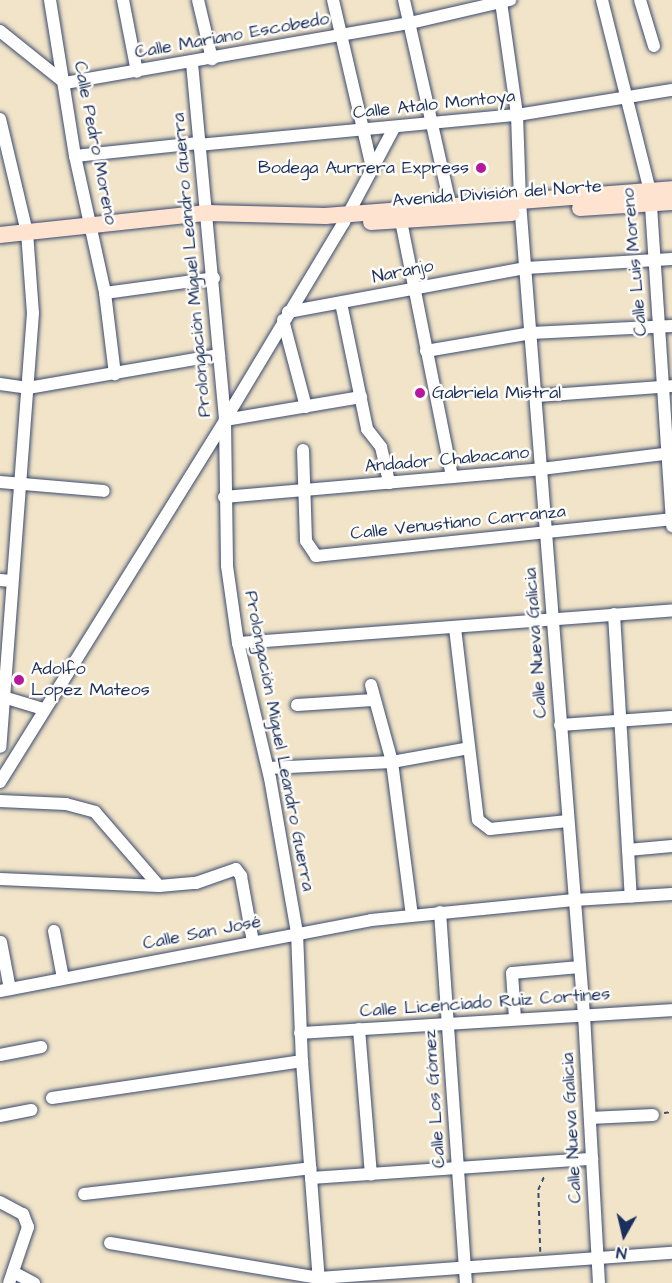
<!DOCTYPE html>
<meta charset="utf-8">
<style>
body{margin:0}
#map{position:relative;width:672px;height:1283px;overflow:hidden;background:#f1e4c8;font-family:"Architects Daughter",sans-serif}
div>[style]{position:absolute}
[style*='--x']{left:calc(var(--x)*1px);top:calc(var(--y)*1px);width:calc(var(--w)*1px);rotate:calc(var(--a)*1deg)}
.path>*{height:1.5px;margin-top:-0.75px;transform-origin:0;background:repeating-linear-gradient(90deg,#3b4a6e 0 4.5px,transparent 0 9px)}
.roads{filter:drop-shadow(0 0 2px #3b4a6e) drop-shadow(0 0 2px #3b4a6e)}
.street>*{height:12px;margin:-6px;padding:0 6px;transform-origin:6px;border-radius:6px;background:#fff}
.secondary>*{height:16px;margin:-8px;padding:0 8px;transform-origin:8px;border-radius:8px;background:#fee3d1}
.dots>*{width:16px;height:16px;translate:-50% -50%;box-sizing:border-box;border:3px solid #fdfcf7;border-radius:50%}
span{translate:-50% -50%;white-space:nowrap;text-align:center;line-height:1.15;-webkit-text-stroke:5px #fdfcf7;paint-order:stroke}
.street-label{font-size:18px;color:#1b2f5e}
.poi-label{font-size:18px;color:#1b2f5e}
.right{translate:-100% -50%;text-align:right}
.left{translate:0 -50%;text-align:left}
.north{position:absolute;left:594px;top:1205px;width:60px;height:60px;-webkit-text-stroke:4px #fdfcf7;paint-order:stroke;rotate:188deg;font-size:16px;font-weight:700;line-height:24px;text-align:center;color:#1b2f5e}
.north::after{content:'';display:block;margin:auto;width:21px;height:27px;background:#1b2f5e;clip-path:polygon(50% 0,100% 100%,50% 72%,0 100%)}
</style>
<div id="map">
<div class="path">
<div style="--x:664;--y:1113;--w:8;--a:-7"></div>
<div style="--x:540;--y:1252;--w:62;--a:-91.8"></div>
<div style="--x:538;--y:1190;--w:17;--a:-66"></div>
</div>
<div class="roads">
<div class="street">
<div style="--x:50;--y:0;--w:158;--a:80.9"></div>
<div style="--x:75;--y:156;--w:140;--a:77.6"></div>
<div style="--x:105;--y:293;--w:82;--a:83"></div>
<div style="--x:123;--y:0;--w:73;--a:79"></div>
<div style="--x:198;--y:0;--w:61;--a:76.7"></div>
<div style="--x:333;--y:0;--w:171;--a:76.9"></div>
<div style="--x:404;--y:0;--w:218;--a:77.3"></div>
<div style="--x:602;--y:0;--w:197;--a:75.9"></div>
<div style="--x:650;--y:191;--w:336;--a:86.2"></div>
<div style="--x:640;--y:0;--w:48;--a:73.1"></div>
<div style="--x:501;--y:2;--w:114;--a:81.9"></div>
<div style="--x:517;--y:115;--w:87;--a:88"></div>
<div style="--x:520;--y:202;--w:816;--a:85.5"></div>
<div style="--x:584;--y:1015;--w:268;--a:86.8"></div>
<div style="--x:0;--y:31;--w:83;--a:38.7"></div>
<div style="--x:65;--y:83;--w:350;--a:-9.9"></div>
<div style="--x:410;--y:23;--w:103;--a:-13"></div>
<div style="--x:192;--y:63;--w:359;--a:84.7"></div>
<div style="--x:225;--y:420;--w:146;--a:89.2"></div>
<div style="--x:227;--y:566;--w:78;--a:81.9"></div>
<div style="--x:238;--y:643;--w:139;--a:76.7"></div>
<div style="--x:270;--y:778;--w:156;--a:80.1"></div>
<div style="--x:297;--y:932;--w:129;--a:87.8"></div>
<div style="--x:302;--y:1061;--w:223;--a:85.6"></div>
<div style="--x:0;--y:119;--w:116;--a:76.6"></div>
<div style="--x:27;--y:232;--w:81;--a:85.8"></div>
<div style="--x:33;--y:313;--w:435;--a:94.3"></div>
<div style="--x:198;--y:145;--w:320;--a:-5.4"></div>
<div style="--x:517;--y:115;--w:157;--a:-9.2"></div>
<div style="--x:75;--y:156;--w:124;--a:-6"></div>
<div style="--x:401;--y:221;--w:261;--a:78.7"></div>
<div style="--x:105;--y:293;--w:110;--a:-7.8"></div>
<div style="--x:341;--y:303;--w:129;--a:78.3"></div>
<div style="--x:367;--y:429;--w:23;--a:52"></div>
<div style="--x:381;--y:447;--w:37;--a:77"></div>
<div style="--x:288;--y:312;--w:242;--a:-10.5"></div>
<div style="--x:526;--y:268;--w:146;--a:-3.5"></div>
<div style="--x:283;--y:320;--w:90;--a:75.2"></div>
<div style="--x:426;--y:351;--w:107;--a:-9.7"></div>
<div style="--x:531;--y:333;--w:141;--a:-2.8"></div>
<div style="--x:0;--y:384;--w:28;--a:8"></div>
<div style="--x:28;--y:388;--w:194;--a:-9.8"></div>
<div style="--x:537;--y:396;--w:135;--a:-4.2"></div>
<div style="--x:225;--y:420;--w:138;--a:-9.6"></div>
<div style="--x:303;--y:450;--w:91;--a:88.1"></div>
<div style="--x:306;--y:541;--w:18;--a:56"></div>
<div style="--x:316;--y:556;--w:358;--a:-5.9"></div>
<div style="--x:0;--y:482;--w:104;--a:4.9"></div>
<div style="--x:224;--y:497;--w:318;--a:-5"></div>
<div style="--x:541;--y:469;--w:132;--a:-7"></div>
<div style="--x:0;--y:580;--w:12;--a:5"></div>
<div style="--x:614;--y:614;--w:283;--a:86.6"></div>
<div style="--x:455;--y:628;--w:193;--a:83.2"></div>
<div style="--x:478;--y:820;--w:15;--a:37"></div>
<div style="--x:490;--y:829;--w:78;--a:-5.9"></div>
<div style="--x:238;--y:643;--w:435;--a:-4.3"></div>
<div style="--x:371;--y:685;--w:80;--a:74.7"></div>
<div style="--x:392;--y:762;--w:154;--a:82.6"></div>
<div style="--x:0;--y:696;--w:45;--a:16.8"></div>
<div style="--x:297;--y:705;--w:76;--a:-3.8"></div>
<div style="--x:560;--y:725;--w:112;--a:-4.1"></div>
<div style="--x:268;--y:768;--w:124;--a:-2.8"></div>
<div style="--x:392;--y:762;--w:78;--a:-10.3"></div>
<div style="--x:0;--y:782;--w:426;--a:-58.1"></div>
<div style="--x:225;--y:420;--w:231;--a:-59"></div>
<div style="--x:344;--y:222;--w:106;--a:-62"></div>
<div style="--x:0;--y:801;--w:66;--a:2.6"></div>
<div style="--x:66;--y:804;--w:30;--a:15"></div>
<div style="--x:95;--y:812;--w:98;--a:49.1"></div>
<div style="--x:628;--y:850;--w:44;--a:-5.2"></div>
<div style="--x:0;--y:879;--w:159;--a:2.5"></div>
<div style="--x:159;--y:886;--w:37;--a:-5"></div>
<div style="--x:196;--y:883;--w:42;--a:-19.3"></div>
<div style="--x:236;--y:869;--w:9;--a:54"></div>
<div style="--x:241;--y:876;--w:67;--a:79.7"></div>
<div style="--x:440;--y:912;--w:372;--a:86"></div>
<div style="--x:54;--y:931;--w:48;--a:79.2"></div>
<div style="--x:1;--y:942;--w:48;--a:79.2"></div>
<div style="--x:0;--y:991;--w:378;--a:-10.8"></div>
<div style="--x:371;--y:920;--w:204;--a:-5.6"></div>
<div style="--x:574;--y:900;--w:98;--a:-3.5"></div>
<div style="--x:515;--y:1019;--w:46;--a:-93.7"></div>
<div style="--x:512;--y:973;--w:68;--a:-5"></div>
<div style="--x:359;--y:1029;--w:146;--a:85.3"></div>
<div style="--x:300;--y:1033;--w:373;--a:-3.5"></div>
<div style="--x:0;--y:1055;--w:42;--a:-11"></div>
<div style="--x:52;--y:1098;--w:253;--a:-8.4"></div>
<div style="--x:0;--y:1116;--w:32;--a:-11"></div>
<div style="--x:590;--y:1118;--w:63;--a:-2.7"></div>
<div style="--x:311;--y:1178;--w:282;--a:-3.9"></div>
<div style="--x:84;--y:1194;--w:228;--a:-6.5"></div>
<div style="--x:0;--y:1202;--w:26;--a:28"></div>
<div style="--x:23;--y:1214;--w:14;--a:69"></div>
<div style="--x:28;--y:1227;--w:59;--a:108.7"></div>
<div style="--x:110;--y:1243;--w:212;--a:9.5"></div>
<div style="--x:319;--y:1278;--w:354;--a:-4.1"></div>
<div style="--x:13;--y:1272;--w:24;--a:28"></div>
</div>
<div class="secondary">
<div style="--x:580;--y:208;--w:92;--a:-3.7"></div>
<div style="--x:371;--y:222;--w:141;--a:-3.7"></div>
<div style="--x:0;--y:235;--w:208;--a:-6.1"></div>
<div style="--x:207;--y:213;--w:118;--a:1.5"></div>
<div style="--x:325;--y:216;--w:348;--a:-4.4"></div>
</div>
</div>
<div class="dots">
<div style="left:481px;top:168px;background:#b5179e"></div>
<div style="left:420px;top:393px;background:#b5179e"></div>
<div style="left:19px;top:680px;background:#b5179e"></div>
</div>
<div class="street-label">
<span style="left:232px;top:36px;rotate:-10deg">Calle Mariano Escobedo</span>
<span style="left:434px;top:105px;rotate:-6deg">Calle Atalo Montoya</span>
<span style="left:95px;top:143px;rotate:79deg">Calle Pedro Moreno</span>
<span style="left:497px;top:194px;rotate:-4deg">Avenida División del Norte</span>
<span style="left:635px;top:262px;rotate:-95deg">Calle Luis Moreno</span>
<span style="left:192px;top:265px;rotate:-95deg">Prolongación Miguel Leandro Guerra</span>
<span style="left:403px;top:272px;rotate:-11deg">Naranjo</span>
<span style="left:447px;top:460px;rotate:-5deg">Andador Chabacano</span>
<span style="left:458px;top:523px;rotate:-6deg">Calle Venustiano Carranza</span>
<span style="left:536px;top:643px;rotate:-94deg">Calle Nueva Galicia</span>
<span style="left:279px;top:741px;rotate:79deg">Prolongación Miguel Leandro Guerra</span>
<span style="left:202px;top:933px;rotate:-11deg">Calle San José</span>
<span style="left:485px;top:1003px;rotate:-4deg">Calle Licenciado Ruiz Cortines</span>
<span style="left:435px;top:1099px;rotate:-94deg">Calle Los Gómez</span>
<span style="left:572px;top:1128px;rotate:-93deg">Calle Nueva Galicia</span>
</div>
<div class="poi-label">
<span class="right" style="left:469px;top:168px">Bodega Aurrera Express</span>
<span class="left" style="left:432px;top:393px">Gabriela Mistral</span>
<span class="left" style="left:31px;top:680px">Adolfo<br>Lopez Mateos</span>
</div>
<div class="north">N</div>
</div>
